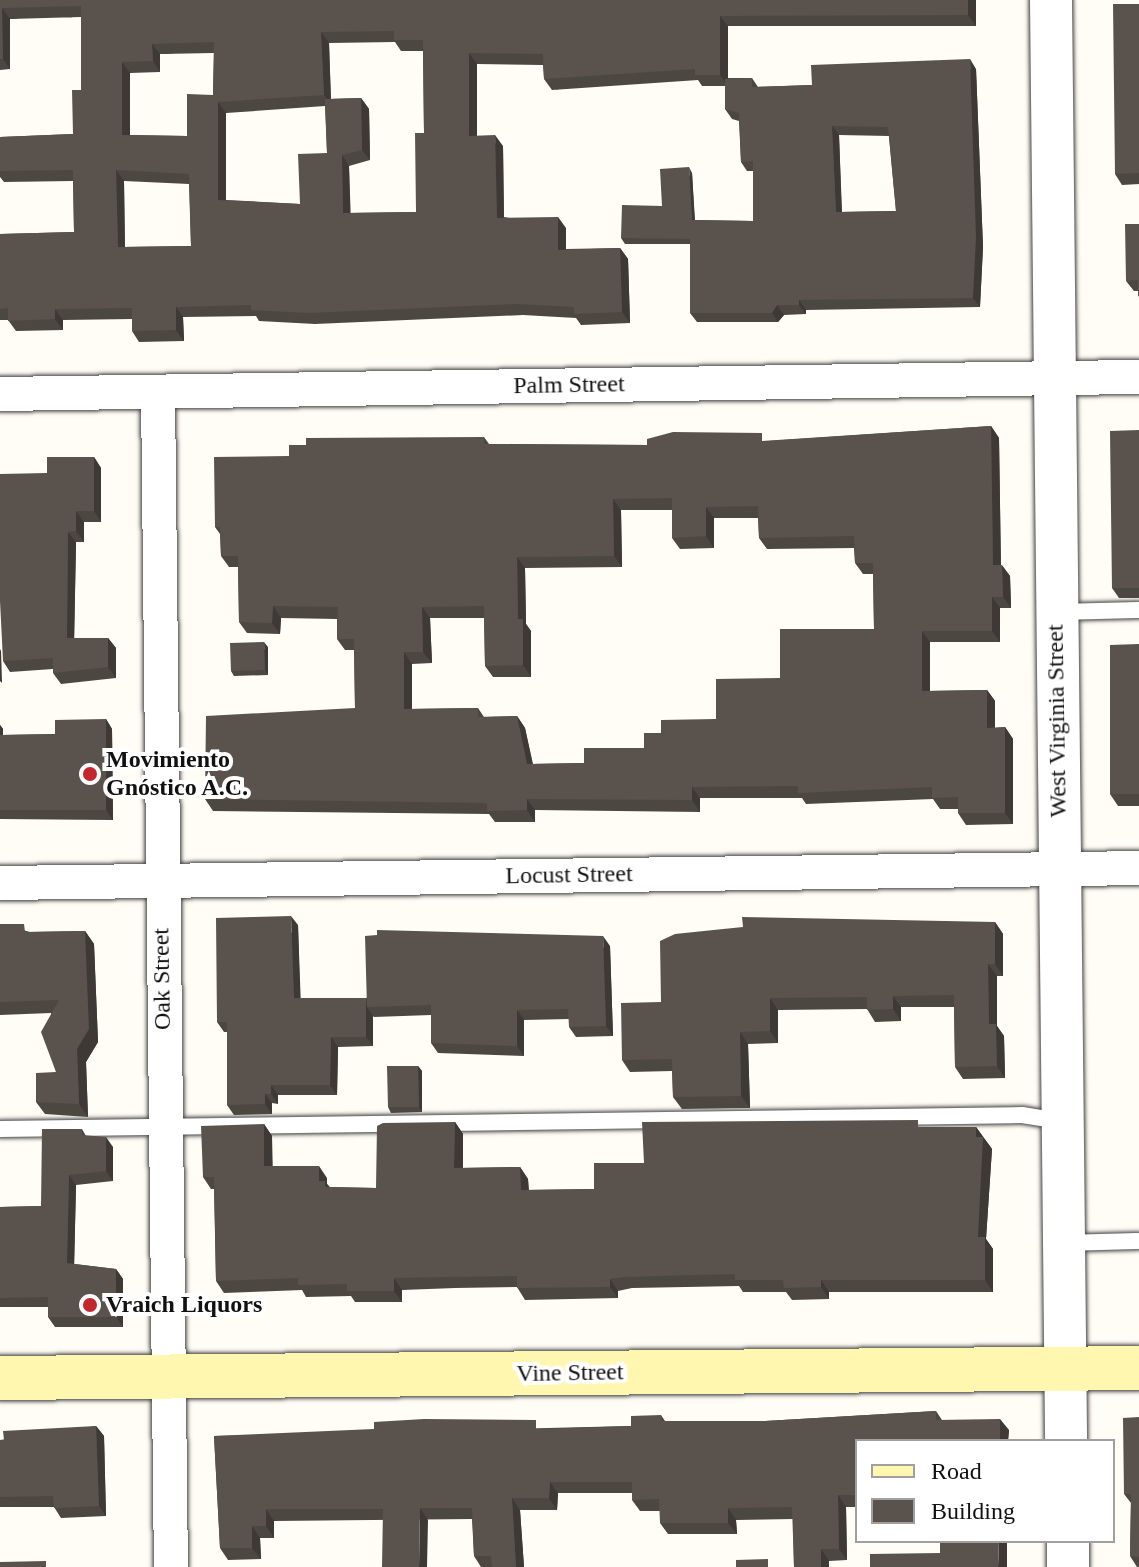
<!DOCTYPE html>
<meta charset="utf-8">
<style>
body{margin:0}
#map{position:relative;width:1139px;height:1567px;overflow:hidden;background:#fffdf5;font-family:"Times New Roman",serif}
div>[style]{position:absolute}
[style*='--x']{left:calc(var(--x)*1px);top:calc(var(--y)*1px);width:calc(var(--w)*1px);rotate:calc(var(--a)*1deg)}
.roads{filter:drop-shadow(0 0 2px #444) drop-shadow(0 0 2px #444)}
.service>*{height:16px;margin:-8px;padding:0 8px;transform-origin:8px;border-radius:8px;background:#fff}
.minor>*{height:34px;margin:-17px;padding:0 17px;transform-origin:17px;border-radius:17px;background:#fff}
.tertiary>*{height:42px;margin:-21px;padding:0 21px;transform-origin:21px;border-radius:21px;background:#fff}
.secondary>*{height:44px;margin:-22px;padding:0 22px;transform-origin:22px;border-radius:22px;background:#fff6b0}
.wall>*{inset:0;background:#4d4742}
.shaded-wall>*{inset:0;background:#3f3936}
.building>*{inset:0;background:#5a524d}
.dots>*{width:22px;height:22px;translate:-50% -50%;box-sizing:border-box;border:4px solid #fff;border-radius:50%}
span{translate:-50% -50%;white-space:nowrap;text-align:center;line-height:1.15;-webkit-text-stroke:8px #fff;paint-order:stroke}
.street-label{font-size:24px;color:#111}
.poi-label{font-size:24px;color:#111;font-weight:700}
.left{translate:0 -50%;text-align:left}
.legend{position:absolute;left:855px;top:1439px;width:260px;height:104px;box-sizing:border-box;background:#fff;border:2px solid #a0a0a0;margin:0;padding:10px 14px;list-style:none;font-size:24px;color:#111}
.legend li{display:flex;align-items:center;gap:16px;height:40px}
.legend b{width:40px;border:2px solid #a0a0a0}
</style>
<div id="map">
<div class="roads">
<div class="service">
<div style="--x:1057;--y:612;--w:82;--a:-1.4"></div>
<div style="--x:0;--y:1129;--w:1022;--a:-0.78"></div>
<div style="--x:1022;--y:1115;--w:39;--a:9"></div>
<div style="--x:1063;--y:1243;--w:75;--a:-1.5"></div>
</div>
<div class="minor">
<div style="--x:158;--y:392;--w:1175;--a:89.37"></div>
<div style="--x:0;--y:394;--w:1139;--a:-0.86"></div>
<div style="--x:0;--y:883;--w:1139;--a:-0.75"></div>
</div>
<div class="tertiary">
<div style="--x:1051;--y:0;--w:1441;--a:89.4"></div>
<div style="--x:1068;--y:1541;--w:26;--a:90"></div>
</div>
<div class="secondary">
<div style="--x:0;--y:1378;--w:1139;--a:-0.5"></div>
</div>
</div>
<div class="wall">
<div style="clip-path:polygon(evenodd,0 0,976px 0,976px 26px,728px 26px,728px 78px,752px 78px,758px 87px,812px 85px,976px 69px,983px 247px,980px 307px,806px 310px,806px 314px,784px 315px,778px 322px,697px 322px,690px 313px,690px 244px,625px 244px,621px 238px,662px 206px,692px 173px,695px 220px,753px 221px,753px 171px,747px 171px,741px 162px,739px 121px,732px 119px,725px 109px,725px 86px,702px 86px,698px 80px,552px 90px,544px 79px,543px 65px,477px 64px,477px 136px,503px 146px,504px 217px,566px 228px,566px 249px,620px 248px,628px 259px,630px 323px,581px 325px,576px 318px,523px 315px,315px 324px,259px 321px,256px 316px,183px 317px,184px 341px,139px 342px,132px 331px,132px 319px,63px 320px,63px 330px,16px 331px,8px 320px,0 320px,0 234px,74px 232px,73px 181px,4px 182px,0 177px,0 137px,73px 134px,81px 90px,81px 17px,10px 19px,10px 69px,0 70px,0 0,395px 42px,401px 51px,423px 51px,424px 133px,416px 212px,350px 213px,349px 166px,370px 160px,369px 109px,361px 98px,331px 99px,329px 43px,395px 42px,0 0,214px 53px,213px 95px,187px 136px,130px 135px,130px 73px,160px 72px,160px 54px,214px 53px,0 0,325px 106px,327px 153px,300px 204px,226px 200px,226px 113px,325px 106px,0 0,839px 135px,889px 136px,896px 211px,842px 212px,839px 135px,0 0,124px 181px,189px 184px,191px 246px,125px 247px,124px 181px)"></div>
<div style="clip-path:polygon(1139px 4px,1139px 184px,1122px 185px,1115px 174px)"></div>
<div style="clip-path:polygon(1139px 224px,1139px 298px,1138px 291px,1134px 291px,1126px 281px)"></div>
<div style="clip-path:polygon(evenodd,991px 426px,999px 438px,1001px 565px,1010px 576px,1011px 608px,1000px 608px,1000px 642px,930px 642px,930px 691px,987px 690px,995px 701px,995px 728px,1005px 727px,1013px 739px,1013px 824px,966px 825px,958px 813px,958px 809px,940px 809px,933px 799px,806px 804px,802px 798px,700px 798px,700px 812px,535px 810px,535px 822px,495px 822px,489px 814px,213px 811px,205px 799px,355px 708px,354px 650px,345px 650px,337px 639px,337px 619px,281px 618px,280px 634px,247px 633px,239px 622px,238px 567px,229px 567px,221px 556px,220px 534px,215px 527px,289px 456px,484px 437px,489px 444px,647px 445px,768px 441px,991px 426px,621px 510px,672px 510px,672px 538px,680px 549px,714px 548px,714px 518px,758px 518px,759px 538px,767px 549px,854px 548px,855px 563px,863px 574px,873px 574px,874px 629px,780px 678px,716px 719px,661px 733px,644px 748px,584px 763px,533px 764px,525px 728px,517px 716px,484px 717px,478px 708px,412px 709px,412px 664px,432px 663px,430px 618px,484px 618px,485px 666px,493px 677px,531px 677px,531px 631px,526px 624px,525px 568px,622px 567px,621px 510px)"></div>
<div style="clip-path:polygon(1139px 430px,1139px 598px,1119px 598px,1112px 588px)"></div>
<div style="clip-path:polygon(94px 457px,101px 468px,101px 522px,84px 522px,84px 542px,76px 542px,74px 638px,108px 638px,116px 648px,116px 678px,61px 684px,53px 673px,53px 669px,10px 672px,3px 661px,47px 473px)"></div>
<div style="clip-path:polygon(1139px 644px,1139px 806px,1118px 806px,1110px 794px)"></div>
<div style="clip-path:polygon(268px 647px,268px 675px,234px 676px,231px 671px)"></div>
<div style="clip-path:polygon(106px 719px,112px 729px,113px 820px,0 819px,0 725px,3px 729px,3px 735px,55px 734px)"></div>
<div style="clip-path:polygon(995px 922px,1003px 934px,1003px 976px,997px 976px,997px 1026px,1004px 1036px,1005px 1078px,963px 1079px,955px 1067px,954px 1007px,901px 1007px,901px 1021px,875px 1022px,867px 1009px,778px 1010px,778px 1043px,748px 1044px,750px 1108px,682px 1109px,673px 1097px,672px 1071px,630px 1072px,622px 1060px,661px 1002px)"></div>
<div style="clip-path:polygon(0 924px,30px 932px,85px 931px,94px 944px,98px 1042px,86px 1062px,88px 1117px,45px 1114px,36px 1102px,56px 1072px,51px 1013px,0 1015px)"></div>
<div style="clip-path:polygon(298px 925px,300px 998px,366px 998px,610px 946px,613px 1036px,576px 1037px,569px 1027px,569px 1019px,524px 1020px,524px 1056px,438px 1053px,431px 1043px,431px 1015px,374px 1017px,373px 1016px,373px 1046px,338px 1047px,337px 1095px,278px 1095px,278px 1104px,272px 1103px,272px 1114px,234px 1115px,227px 1105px,227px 1032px,224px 1032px,217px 1022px)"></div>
<div style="clip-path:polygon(418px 1066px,422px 1071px,422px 1112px,391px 1113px,388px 1107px)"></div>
<div style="clip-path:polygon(455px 1122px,463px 1134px,463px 1168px,520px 1167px,528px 1179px,529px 1190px,594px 1189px,644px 1163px,923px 1127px,976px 1127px,992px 1149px,986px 1239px,993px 1249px,993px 1292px,829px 1292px,829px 1299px,792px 1300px,786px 1292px,743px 1292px,739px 1286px,632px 1288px,618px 1291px,618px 1298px,525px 1300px,517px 1287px,455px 1288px,402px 1290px,402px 1302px,355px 1302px,351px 1296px,306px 1297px,302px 1290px,224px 1293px,216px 1281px,214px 1189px,211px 1189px,203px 1177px,264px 1124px,272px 1136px,272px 1166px,327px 1178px,327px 1184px,330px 1187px,376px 1188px)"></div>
<div style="clip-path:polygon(82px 1129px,86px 1136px,113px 1147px,113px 1181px,76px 1185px,74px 1264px,116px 1269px,123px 1279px,123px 1327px,55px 1327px,48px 1317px,48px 1307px,0 1307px,0 1207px,41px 1206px)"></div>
<div style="clip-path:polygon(936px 1411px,942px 1420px,1009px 1430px,1008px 1441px,857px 1441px,857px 1507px,846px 1507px,847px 1560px,829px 1561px,829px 1567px,794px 1567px,793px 1519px,736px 1520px,737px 1534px,668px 1534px,660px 1523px,660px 1511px,640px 1511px,632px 1500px,632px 1493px,558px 1493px,557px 1510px,520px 1510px,524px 1567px,481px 1567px,474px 1556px,472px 1519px,274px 1521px,274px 1538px,260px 1538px,261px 1559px,228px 1560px,220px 1548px,214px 1436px,631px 1426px,661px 1415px,665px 1421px,765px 1421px)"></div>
<div style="clip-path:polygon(1139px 1417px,1139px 1567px,1137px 1567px,1130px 1556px,1131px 1503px,1124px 1494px)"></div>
<div style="clip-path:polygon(96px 1426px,104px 1436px,106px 1516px,61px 1518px,54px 1507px,0 1507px,0 1440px)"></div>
</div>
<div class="shaded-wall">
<div style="clip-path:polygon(968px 0,976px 0,976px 26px,968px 15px)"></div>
<div style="clip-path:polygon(2px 8px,10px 19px,10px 69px,3px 59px)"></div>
<div style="clip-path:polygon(720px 16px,728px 26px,728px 86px,720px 75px)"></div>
<div style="clip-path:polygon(321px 32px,329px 43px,331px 105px,324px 95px)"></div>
<div style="clip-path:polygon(152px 44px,160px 54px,160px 72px,153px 61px)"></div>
<div style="clip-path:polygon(469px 53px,477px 64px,477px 146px,469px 136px)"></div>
<div style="clip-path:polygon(970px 59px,976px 69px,983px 247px,980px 307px,973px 298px)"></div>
<div style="clip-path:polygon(122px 62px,130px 73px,130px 146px,122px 135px)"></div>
<div style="clip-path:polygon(361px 98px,369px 109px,370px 160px,362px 150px)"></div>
<div style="clip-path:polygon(218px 102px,226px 113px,226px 211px,218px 200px)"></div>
<div style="clip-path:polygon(832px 126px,839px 135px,842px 221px,836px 212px)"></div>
<div style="clip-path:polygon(495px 135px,503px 146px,504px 228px,497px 218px)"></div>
<div style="clip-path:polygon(342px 155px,349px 166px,351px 224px,343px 213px)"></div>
<div style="clip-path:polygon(689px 167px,692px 173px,696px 244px,693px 239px)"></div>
<div style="clip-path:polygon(116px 170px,124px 181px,125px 258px,118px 247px)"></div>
<div style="clip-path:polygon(558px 217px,566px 228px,566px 260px,558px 250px)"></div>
<div style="clip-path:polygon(620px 248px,628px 259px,630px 323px,622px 312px)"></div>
<div style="clip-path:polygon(799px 300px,806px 310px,806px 314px,799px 305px)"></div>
<div style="clip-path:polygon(777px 305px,784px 315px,778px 322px,772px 313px)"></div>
<div style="clip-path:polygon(176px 307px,183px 317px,184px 341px,176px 330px)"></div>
<div style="clip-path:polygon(55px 309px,63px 320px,63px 330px,55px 319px)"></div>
<div style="clip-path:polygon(991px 426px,999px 438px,1001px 577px,993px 565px)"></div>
<div style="clip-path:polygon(94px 457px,101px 468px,101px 522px,94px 511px)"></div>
<div style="clip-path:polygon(613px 499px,621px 510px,622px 567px,614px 556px)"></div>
<div style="clip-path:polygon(706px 507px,714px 518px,714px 548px,706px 536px)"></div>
<div style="clip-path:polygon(76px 511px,84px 522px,84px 542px,76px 531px)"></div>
<div style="clip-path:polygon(68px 532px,76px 542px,74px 649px,67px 638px)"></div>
<div style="clip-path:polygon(517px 557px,525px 568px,526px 624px,531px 631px,531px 677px,523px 665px,518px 619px)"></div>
<div style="clip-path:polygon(1002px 565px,1010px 576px,1011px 608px,1003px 597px)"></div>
<div style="clip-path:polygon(992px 597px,1000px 608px,1000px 642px,992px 631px)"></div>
<div style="clip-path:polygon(273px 606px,281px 618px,280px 634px,272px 623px)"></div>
<div style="clip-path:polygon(422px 607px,430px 618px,432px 663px,423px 652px)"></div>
<div style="clip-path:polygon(922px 631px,930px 642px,930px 702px,922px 691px)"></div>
<div style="clip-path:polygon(108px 638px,116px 648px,116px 678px,108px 667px)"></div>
<div style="clip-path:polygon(264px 642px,268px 647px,268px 675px,265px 670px)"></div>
<div style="clip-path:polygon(0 649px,1px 651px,2px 683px,0 681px)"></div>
<div style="clip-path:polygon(404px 652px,412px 664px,412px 720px,404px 709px)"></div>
<div style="clip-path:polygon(987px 690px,995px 701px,995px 739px,987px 728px)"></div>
<div style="clip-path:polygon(517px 716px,525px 728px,535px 776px,527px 764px)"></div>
<div style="clip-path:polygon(106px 719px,112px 729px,113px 820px,106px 810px)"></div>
<div style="clip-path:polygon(0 725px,3px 729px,3px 744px,0 740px)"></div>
<div style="clip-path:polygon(1005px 727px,1013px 739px,1013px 824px,1005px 813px)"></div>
<div style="clip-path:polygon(692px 787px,700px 798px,700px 812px,692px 800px)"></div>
<div style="clip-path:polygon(527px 799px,535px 810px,535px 822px,527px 810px)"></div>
<div style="clip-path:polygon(291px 916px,298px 925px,301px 1008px,294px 998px)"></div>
<div style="clip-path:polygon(995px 922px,1003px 934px,1003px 976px,995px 964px)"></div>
<div style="clip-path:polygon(85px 931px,94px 944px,98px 1042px,86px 1062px,88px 1117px,79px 1104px,77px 1049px)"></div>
<div style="clip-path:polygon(603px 936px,610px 946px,613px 1036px,606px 1026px)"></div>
<div style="clip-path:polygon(988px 964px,997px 976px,997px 1026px,1004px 1036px,1005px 1078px,997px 1066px,989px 1024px)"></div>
<div style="clip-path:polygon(893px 996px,901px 1007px,901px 1021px,893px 1009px)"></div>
<div style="clip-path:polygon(366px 998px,367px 1007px,373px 1016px,373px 1046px,366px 1037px)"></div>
<div style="clip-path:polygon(770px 998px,778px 1010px,778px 1043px,770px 1031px)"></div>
<div style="clip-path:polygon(517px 1010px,524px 1020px,524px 1056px,517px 1046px)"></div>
<div style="clip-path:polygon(740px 1032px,748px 1044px,750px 1108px,741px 1096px)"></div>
<div style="clip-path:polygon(331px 1037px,338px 1047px,337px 1095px,330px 1085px)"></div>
<div style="clip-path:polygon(418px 1066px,422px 1071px,422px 1112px,419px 1107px)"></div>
<div style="clip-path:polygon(271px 1085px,278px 1095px,278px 1104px,271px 1094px)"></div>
<div style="clip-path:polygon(265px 1094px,272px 1103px,272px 1114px,265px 1104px)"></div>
<div style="clip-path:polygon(455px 1122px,463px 1134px,463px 1180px,454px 1168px)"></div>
<div style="clip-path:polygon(264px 1124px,272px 1136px,273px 1178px,264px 1166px)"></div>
<div style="clip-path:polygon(976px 1127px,992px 1149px,986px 1239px,993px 1249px,993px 1292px,985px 1280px,978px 1237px)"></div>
<div style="clip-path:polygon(106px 1137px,113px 1147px,113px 1181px,106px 1171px)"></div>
<div style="clip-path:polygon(319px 1166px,327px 1178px,327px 1184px,334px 1193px,319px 1181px)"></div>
<div style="clip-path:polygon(520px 1167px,528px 1179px,529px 1202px,521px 1190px)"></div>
<div style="clip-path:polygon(69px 1175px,76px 1185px,74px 1273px,67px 1263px)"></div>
<div style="clip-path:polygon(116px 1269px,123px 1279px,123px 1327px,116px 1317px)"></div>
<div style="clip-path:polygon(394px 1278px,402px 1290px,402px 1302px,394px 1291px)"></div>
<div style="clip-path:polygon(610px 1279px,618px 1291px,618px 1298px,610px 1287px)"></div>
<div style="clip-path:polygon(821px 1280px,829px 1292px,829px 1299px,821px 1287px)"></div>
<div style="clip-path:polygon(1000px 1419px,1009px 1430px,1008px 1441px,1000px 1441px)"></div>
<div style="clip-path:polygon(96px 1426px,104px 1436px,106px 1516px,99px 1506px)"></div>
<div style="clip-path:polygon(550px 1482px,558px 1493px,557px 1510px,549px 1498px)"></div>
<div style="clip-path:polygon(838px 1495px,846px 1507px,847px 1560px,839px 1549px)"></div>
<div style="clip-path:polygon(512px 1498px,520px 1510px,524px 1567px,516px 1567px)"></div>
<div style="clip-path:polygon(420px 1508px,428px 1520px,427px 1567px,419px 1567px)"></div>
<div style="clip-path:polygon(728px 1508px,736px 1520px,737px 1534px,728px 1523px)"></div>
<div style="clip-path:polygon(266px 1509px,274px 1521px,274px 1538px,266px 1526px)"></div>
<div style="clip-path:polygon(252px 1526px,260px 1538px,261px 1559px,252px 1548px)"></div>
<div style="clip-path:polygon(999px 1541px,1007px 1541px,1007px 1567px,998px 1567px)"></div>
<div style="clip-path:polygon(821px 1549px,829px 1561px,829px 1567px,821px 1567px)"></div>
</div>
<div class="building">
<div style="clip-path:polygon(evenodd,0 0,968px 0,968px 15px,720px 16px,720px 75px,695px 75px,695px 69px,544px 79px,543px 54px,469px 53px,469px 136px,495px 135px,497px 218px,558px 217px,558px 250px,620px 248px,622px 312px,574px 314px,574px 307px,515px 304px,308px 313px,251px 310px,251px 305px,176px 307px,176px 330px,132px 331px,132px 308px,55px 309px,55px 319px,8px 321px,8px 308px,0 309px,0 234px,74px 232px,73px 170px,0 171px,0 137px,73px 134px,72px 90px,81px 90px,81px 6px,2px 8px,3px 59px,0 59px,0 0,394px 31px,394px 40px,423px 40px,424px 133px,415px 133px,416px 212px,343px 213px,342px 155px,362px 150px,361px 98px,325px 99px,327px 153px,298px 154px,300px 204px,218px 200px,218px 102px,324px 95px,321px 32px,394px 31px,0 0,214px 42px,213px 95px,187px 94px,187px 136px,122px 135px,122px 62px,153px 61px,152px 44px,214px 42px,0 0,116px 170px,189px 174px,191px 246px,118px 247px,116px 170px)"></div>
<div style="clip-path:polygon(1113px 4px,1139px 4px,1139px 173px,1115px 174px)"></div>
<div style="clip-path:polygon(evenodd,970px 59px,976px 237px,973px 298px,799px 300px,799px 305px,777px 305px,772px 313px,690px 313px,690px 220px,753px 221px,753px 161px,741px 162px,739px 113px,725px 109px,725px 79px,752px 78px,752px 87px,812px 85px,811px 65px,970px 59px,832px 126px,888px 127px,896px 211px,836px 212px,832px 126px)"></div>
<div style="clip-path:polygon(689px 167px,692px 220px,690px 220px,690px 239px,621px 238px,622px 205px,662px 206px,660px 169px)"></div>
<div style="clip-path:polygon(1125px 224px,1139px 224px,1139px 296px,1138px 296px,1138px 280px,1126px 281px)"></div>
<div style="clip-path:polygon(evenodd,991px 426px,993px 565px,1002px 565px,1003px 597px,992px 597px,992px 631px,922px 631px,922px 691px,987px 690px,987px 728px,1005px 727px,1005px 813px,958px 813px,958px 797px,932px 798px,932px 787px,798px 793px,798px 786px,692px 787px,692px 800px,527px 799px,527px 810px,487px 811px,487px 803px,205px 799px,206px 716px,355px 708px,354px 639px,337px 639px,338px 607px,273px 606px,272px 623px,239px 622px,238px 556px,221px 556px,220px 527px,215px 527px,214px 457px,289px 456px,289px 445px,306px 445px,306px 438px,484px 437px,484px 444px,647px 445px,647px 439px,673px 432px,762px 433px,762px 441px,991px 426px,672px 498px,672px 538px,706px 536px,706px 507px,758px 506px,759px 538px,854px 536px,855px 563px,873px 563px,874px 629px,780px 629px,780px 678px,716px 679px,716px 719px,661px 720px,661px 733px,644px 733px,644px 748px,584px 748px,584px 763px,527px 764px,517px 716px,478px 717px,478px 708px,404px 709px,404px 652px,423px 652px,422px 607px,484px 606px,485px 666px,523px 665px,523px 619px,518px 619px,517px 557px,614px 556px,613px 499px,672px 498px)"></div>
<div style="clip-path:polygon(1139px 430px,1139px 588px,1112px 588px,1110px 431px)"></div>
<div style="clip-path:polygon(47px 457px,94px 457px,94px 511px,76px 511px,76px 531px,68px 532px,67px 638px,108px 638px,108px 667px,53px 673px,53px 658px,3px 661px,0 601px,0 474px,47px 473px)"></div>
<div style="clip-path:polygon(264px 642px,265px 670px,231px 671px,230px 643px)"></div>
<div style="clip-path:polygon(1139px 644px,1139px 794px,1110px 794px,1110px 645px)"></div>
<div style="clip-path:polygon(106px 719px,106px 810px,0 810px,0 735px,55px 734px,55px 720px)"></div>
<div style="clip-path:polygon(291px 916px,294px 998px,366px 998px,366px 1037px,331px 1037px,330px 1085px,271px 1085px,271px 1094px,265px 1094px,265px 1104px,227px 1105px,227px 1022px,217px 1022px,216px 918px)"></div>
<div style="clip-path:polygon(742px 917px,995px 922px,995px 964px,988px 964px,989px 1024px,996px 1024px,997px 1066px,955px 1067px,954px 995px,893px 996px,893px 1009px,867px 1010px,867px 997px,770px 998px,770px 1031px,740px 1032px,741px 1096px,673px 1097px,672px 1059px,622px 1060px,621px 1003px,661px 1002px,660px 941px,675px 934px,743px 927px)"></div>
<div style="clip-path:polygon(0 924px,24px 924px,25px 932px,85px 931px,89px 1029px,77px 1049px,79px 1104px,36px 1102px,36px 1073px,56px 1072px,41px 1032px,59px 1000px,0 1002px)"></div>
<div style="clip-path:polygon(377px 930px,603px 936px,606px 1026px,569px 1027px,568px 1009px,517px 1010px,517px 1046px,431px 1043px,431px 1005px,367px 1007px,365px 936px,377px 935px)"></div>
<div style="clip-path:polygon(387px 1066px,418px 1066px,419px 1107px,388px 1107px)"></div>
<div style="clip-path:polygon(918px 1120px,918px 1127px,976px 1127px,976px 1137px,983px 1137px,978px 1237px,985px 1237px,985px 1280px,821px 1280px,821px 1287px,784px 1288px,783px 1280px,735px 1280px,735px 1274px,624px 1277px,610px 1279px,610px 1287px,517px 1288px,517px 1276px,446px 1277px,394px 1278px,394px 1291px,347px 1291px,347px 1284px,298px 1285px,298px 1278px,216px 1281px,214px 1177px,203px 1177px,201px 1126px,264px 1124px,264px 1166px,319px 1166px,319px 1181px,325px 1181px,325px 1187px,376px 1188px,377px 1126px,383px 1123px,455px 1122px,454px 1168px,520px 1167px,521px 1190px,594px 1189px,594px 1163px,644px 1163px,642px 1122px)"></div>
<div style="clip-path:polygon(42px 1129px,82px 1129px,82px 1135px,106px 1137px,106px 1171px,69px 1175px,67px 1263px,116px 1269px,116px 1317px,48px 1317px,48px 1297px,0 1298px,0 1207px,41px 1206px)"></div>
<div style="clip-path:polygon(936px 1411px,936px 1420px,1000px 1419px,1000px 1441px,857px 1441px,857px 1495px,838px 1495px,839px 1549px,821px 1549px,821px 1567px,794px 1567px,792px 1507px,728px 1508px,728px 1523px,660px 1523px,659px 1499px,632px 1500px,632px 1482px,550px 1482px,549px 1498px,512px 1498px,516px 1567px,492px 1567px,491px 1556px,474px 1556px,472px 1508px,420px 1508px,419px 1567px,382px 1567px,383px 1509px,266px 1509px,266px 1526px,252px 1526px,252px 1548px,220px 1548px,214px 1436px,374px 1429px,374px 1422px,424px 1419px,536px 1420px,536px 1429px,631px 1426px,631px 1416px,661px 1415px,661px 1421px,765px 1421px)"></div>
<div style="clip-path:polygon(1139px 1417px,1139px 1557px,1130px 1556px,1131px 1494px,1124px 1494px,1123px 1418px)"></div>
<div style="clip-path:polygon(96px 1426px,99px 1506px,54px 1508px,53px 1496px,0 1497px,0 1440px,4px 1440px,3px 1431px)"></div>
<div style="clip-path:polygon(940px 1541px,999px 1541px,998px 1567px,870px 1567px,870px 1554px,940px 1553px)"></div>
<div style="clip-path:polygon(768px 1559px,768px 1567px,736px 1567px,736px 1560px)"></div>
<div style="clip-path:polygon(46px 1561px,46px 1567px,0 1567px,0 1562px)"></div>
</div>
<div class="dots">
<div style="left:90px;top:774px;background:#c4262e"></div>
<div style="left:90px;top:1305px;background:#c4262e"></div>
</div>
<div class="street-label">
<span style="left:569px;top:385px;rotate:-1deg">Palm Street</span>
<span style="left:1057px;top:721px;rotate:-91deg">West Virginia Street</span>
<span style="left:569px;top:875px;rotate:-1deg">Locust Street</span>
<span style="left:162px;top:979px;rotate:-91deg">Oak Street</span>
<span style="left:570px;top:1373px;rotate:-1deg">Vine Street</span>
</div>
<div class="poi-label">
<span class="left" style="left:106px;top:774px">Movimiento<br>Gnóstico A.C.</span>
<span class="left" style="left:106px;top:1305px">Vraich Liquors</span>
</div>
<ul class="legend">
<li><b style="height:10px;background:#fff6b0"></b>Road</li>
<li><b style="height:22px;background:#5a524d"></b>Building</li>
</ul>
</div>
